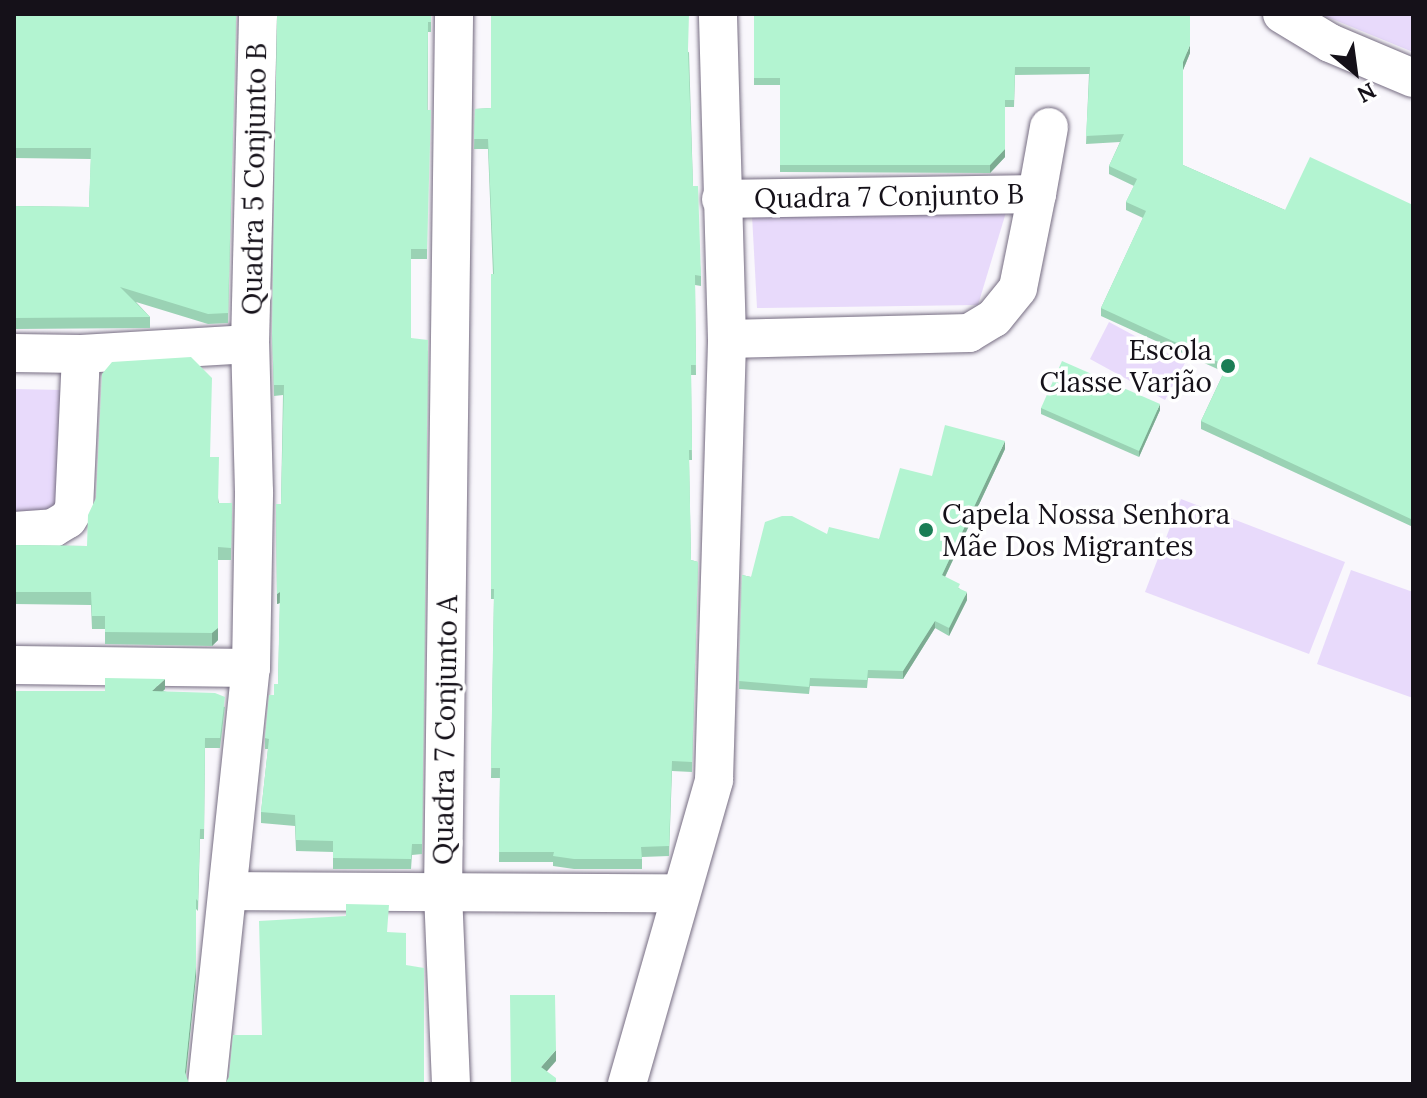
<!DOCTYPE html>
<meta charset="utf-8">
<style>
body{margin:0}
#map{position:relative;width:1427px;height:1098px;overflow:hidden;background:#f9f7fc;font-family:Lora,serif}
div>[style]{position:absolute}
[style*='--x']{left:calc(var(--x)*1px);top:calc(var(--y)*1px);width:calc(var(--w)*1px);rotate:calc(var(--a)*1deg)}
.green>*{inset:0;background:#e8dafb}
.roads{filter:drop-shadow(0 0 2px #766d82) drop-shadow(0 0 2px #766d82)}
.minor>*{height:38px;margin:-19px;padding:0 19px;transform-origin:19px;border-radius:19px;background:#fff}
.wall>*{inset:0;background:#9ad2b4}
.shaded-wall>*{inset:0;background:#7dab92}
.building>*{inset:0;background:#b3f4d1}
.dots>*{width:22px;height:22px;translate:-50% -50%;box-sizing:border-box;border:4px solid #fff;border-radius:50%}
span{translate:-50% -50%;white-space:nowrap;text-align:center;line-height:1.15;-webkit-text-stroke:7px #fff;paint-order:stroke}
.street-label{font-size:28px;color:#151119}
.poi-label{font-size:28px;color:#151119}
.right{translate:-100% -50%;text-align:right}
.left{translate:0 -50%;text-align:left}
.frame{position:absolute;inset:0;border:16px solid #151119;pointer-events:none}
.north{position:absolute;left:1315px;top:32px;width:80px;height:80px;-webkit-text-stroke:6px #fff;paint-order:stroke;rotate:151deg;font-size:22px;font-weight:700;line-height:32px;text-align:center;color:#151119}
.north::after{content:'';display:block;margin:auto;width:28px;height:36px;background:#151119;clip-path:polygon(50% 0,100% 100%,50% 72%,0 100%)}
</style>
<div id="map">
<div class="green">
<div style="clip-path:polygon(1320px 14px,1413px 14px,1413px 52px)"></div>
<div style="clip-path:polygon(1007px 209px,978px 305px,757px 308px,752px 215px)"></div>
<div style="clip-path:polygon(1109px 322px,1185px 363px,1165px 400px,1090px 359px)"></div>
<div style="clip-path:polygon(14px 389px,64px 390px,61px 513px,14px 512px)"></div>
<div style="clip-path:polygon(1181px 499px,1345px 562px,1309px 654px,1145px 592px)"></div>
<div style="clip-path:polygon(1351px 570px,1413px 592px,1413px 698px,1317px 664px)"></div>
</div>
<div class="roads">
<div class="minor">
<div style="--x:1282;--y:14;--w:56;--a:31.1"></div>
<div style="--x:1330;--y:43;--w:90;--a:22.9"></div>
<div style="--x:721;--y:199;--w:316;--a:-0.9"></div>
<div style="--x:1037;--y:194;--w:68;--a:-79.8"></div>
<div style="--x:727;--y:339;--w:242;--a:-1.4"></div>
<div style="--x:969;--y:333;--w:29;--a:-31"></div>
<div style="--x:994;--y:318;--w:38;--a:-51"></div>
<div style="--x:1018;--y:288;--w:96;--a:-78.6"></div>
<div style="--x:14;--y:353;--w:67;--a:0.9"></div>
<div style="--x:81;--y:354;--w:169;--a:-3.4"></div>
<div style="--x:14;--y:531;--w:39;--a:-4"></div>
<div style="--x:53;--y:528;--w:17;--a:-31"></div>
<div style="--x:68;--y:519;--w:12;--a:-59"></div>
<div style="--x:74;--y:509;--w:155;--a:-87.4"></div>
<div style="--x:14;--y:665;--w:237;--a:0.7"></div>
<div style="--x:229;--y:891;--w:452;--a:0.3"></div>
<div style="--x:207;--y:1084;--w:418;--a:-84"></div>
<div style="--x:251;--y:668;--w:176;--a:-89"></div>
<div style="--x:254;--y:492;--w:148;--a:-91.5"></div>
<div style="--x:250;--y:344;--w:330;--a:-88.6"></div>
<div style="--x:451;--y:1084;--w:190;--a:-92.4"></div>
<div style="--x:443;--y:894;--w:880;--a:-89.28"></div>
<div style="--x:627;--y:1084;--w:316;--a:-74"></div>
<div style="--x:714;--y:780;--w:441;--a:-88.3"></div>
<div style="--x:727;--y:339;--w:325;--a:-91.6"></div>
</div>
</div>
<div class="wall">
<div style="clip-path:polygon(14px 14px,236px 14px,228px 323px,208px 324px,136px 302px,150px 317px,150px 328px,14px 329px,14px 206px,89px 207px,91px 159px,14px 158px)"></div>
<div style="clip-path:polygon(431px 14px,431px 32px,428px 32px,427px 259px,411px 259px,411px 338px,428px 351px,422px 854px,412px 855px,411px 869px,333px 869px,333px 852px,296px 851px,295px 826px,261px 823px,261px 812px,268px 749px,265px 749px,265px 738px,278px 684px,280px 603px,277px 604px,276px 504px,281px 504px,283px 395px,274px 396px,272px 333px)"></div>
<div style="clip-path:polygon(754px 14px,1190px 53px,1183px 70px,1183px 165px,1285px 210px,1413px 205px,1413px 527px,1201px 429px,1201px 421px,1224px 372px,1101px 316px,1101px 308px,1143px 218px,1126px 210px,1126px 202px,1134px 186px,1109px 174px,1109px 166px,1120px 142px,1086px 144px,1089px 74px,1015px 75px,1014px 107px,1005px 107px,1005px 157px,990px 173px,780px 172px,780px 85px,754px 85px)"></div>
<div style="clip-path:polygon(689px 52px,693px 186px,701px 276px,701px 286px,695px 285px,696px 375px,691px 375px,692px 460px,689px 460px,691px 560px,698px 562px,692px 772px,672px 771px,669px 856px,642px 857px,642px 869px,574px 869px,553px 866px,553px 862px,499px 862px,500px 778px,491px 778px,494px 599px,491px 599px,491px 274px,493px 274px,488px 149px,474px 149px,475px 109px,491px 108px)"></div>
<div style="clip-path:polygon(1041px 408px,1160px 410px,1139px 457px,1041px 414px)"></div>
<div style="clip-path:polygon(1005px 449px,945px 577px,960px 589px,967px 600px,949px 636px,935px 628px,903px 679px,868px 678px,867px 688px,810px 686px,809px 694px,739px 689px,742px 575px,751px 577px,827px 534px,879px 539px,932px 476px)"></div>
<div style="clip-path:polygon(210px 457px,219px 503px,232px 503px,231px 560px,218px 560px,218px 640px,212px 646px,105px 644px,105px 629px,92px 629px,91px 605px,14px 604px,14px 545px,87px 546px)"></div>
<div style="clip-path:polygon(165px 689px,163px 691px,225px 707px,220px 748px,205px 748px,204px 839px,200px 839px,198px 911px,196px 909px,196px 976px,186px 1074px,14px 1084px,105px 691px)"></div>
</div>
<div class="shaded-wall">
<div style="clip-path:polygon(1190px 45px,1190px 53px,1183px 70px,1183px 62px)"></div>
<div style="clip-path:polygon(1005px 149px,1005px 157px,990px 173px,990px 165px)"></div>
<div style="clip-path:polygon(1160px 404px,1160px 410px,1139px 457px,1139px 451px)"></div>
<div style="clip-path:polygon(1005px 441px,1005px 449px,942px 583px,942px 575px)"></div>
<div style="clip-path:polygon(218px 547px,218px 640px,212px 646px,212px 633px)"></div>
<div style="clip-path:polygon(280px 592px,280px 603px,277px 604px,277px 594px)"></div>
<div style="clip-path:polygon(967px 592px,967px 600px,949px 636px,949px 628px)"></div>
<div style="clip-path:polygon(935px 621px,935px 628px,903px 679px,903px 671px)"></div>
<div style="clip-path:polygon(165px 679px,165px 689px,152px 701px,152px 691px)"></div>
<div style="clip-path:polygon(196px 967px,196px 976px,185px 1082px,185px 1072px)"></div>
<div style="clip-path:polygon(556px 1050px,556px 1061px,541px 1078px,541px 1067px)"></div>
</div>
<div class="building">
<div style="clip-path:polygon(14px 14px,236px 14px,228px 313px,208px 314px,120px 287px,150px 317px,14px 318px,14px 206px,89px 207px,91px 148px,14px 148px)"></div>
<div style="clip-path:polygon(277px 14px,431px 14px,431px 22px,428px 22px,427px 110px,431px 110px,427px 249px,411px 249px,411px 338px,428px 340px,422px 844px,412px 844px,411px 859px,333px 858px,333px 841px,296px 840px,295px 815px,261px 812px,269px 739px,265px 738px,269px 695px,274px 695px,274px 684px,278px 684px,280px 592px,277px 594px,276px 504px,281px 504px,284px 385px,274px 385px,272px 333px)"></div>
<div style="clip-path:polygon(491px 14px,689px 14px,688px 49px,693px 186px,698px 186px,701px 276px,695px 275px,696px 365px,691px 365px,692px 450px,689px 450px,691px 560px,698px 562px,692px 762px,672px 761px,669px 846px,641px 847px,642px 859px,574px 859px,553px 856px,554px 852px,499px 852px,500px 768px,491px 768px,494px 589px,491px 589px,491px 274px,494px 274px,488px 139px,474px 139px,475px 109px,491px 108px)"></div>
<div style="clip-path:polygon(754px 14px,1190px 14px,1190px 45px,1183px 62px,1183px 165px,1285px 210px,1310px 157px,1413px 205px,1413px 520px,1201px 421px,1227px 366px,1101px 308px,1146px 211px,1126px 202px,1137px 179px,1109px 166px,1124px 134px,1086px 136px,1090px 67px,1015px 67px,1014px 100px,1005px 100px,1005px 149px,990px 165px,780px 165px,780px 78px,754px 78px)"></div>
<div style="clip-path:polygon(191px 357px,212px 378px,210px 457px,219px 457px,218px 503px,232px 503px,231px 548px,218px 547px,218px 628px,212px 633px,105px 632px,105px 616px,92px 616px,91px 592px,14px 592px,14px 545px,87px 546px,88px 515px,96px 498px,102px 374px,112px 362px)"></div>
<div style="clip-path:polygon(1062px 361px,1160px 404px,1139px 451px,1041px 408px)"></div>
<div style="clip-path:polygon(945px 425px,1005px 441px,942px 575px,960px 584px,958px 588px,967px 592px,949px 628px,935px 621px,903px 671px,868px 670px,867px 680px,810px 678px,809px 687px,739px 681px,742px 575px,751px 577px,765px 522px,782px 516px,792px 516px,827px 534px,829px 527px,879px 539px,900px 468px,932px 476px)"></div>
<div style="clip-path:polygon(105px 678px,165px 679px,152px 691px,215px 693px,225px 697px,220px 738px,205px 738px,204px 829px,200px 829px,198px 901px,196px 899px,196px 967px,185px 1072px,189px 1084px,14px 1084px,14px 691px,105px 691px)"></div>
<div style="clip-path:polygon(346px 904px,389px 905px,387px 932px,406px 933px,406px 965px,424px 968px,424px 1084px,225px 1084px,229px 1077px,233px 1035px,262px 1035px,259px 921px,346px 916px)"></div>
<div style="clip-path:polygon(510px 995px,555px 995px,556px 1050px,541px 1067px,556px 1078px,556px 1084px,511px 1084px)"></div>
</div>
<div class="dots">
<div style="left:1228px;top:366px;background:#1a7d55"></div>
<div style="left:926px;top:530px;background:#1a7d55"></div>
</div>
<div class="street-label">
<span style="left:254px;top:179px;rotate:-89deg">Quadra 5 Conjunto B</span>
<span style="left:889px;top:196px;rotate:-1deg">Quadra 7 Conjunto B</span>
<span style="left:445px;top:730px;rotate:-89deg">Quadra 7 Conjunto A</span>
</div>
<div class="poi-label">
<span class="right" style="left:1212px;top:366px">Escola<br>Classe Varjão</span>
<span class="left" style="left:942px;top:530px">Capela Nossa Senhora<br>Mãe Dos Migrantes</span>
</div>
<div class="frame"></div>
<div class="north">N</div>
</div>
